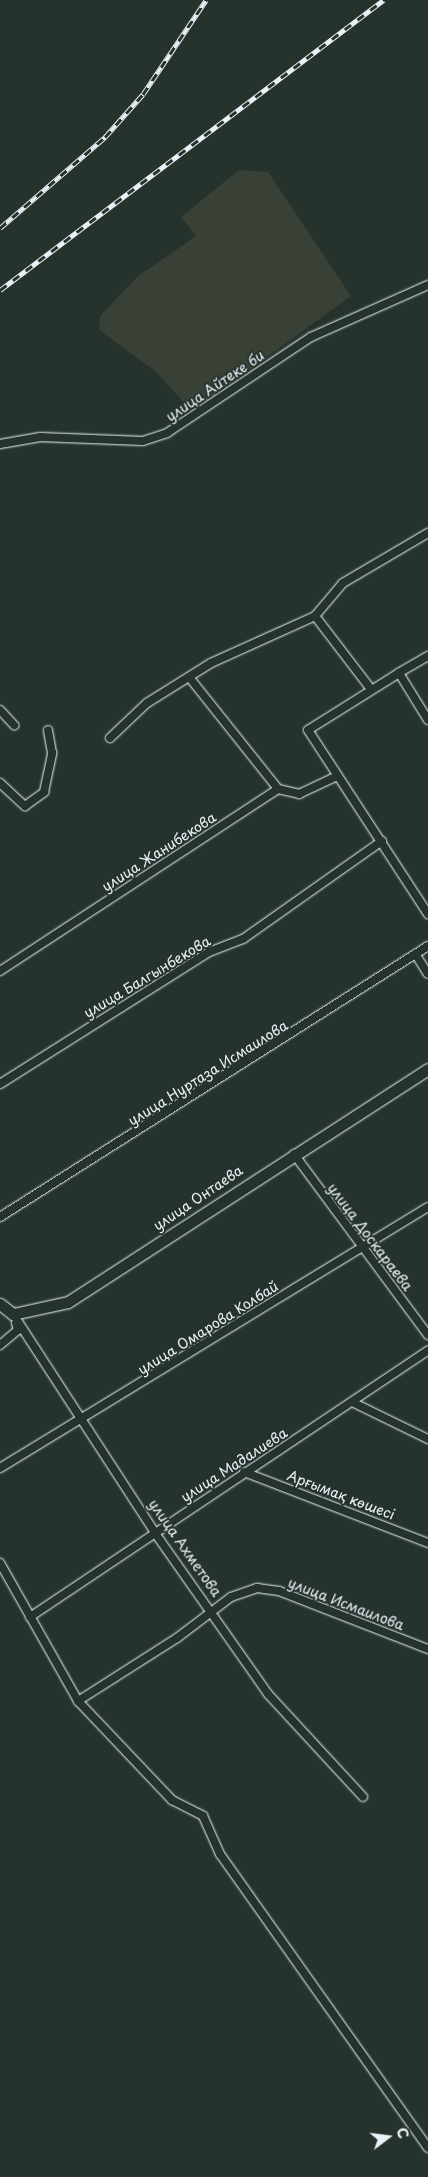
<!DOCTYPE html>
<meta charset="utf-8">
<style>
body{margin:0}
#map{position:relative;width:428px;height:2177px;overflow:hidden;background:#26332d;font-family:"Playpen Sans",sans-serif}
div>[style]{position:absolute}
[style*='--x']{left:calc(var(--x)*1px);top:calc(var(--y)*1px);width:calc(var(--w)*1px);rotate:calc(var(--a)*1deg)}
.built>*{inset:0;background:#394137}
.roads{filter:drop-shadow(0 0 1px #e8f1f8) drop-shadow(0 0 1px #e8f1f8)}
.minor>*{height:8px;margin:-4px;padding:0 4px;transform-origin:4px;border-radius:4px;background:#26332d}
.secondary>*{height:11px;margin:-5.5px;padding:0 5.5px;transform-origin:5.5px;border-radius:5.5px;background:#26332d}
.rail>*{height:4.5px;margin-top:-2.25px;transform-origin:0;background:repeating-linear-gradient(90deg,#26332d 0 8px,#e8f1f8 0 16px);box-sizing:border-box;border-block:1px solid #e8f1f8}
span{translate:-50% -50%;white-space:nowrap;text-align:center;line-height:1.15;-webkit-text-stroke:4px #26332d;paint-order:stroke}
.street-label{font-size:14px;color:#e8f1f8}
.north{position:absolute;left:363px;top:2112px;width:50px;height:50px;-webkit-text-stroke:4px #26332d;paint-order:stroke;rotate:75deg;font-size:14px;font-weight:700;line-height:20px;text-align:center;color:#e8f1f8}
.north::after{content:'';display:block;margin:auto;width:18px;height:22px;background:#e8f1f8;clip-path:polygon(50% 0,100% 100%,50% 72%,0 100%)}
</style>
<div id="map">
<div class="built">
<div style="clip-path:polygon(239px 170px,268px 172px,351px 296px,192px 411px,155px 371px,99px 330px,100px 316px,137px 277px,196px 236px,181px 217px)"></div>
</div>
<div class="roads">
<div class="minor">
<div style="--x:0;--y:444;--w:41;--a:-9.9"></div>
<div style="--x:40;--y:437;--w:103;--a:2.2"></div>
<div style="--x:143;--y:441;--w:25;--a:-18"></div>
<div style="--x:167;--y:433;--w:173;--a:-33.7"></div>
<div style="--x:311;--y:337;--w:128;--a:-24"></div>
<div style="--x:315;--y:616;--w:91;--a:52.6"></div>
<div style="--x:428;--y:656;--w:34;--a:150"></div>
<div style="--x:399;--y:673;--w:55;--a:58.3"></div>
<div style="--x:399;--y:673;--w:107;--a:147.9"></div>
<div style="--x:308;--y:730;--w:220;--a:56.9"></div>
<div style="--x:189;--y:677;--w:143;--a:51.5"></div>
<div style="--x:0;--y:710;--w:21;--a:47"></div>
<div style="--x:110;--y:738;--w:51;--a:-43.4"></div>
<div style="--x:147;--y:703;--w:75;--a:-32"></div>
<div style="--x:211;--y:663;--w:114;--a:-24.3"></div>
<div style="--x:315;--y:616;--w:43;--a:-49.7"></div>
<div style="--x:343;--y:583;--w:99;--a:-30.5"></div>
<div style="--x:0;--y:783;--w:34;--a:43"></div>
<div style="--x:25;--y:806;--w:24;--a:-36"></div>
<div style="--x:44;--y:792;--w:40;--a:-78"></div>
<div style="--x:52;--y:753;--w:23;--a:-100"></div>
<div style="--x:416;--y:955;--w:22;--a:58"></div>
<div style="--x:0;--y:971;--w:332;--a:-33.2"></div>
<div style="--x:278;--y:789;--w:22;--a:13"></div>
<div style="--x:299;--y:794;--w:42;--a:-25.3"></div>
<div style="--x:0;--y:1084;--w:247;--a:-32.3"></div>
<div style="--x:209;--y:952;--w:36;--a:-21"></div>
<div style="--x:243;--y:939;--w:170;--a:-35.2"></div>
<div style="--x:294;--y:1154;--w:225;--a:53.5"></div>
<div style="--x:0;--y:1217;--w:507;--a:-32.34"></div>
<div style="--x:13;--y:1314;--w:261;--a:57"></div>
<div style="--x:155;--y:1533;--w:197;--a:54.9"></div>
<div style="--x:268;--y:1694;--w:140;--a:47.3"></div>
<div style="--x:0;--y:1345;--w:23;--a:-40"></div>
<div style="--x:18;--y:1330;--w:7;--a:-106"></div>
<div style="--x:352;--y:1402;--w:85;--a:26"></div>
<div style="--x:0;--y:1468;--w:501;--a:-31.38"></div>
<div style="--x:244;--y:1472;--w:197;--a:21.1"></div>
<div style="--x:0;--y:1563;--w:159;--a:60.5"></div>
<div style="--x:78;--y:1701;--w:137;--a:46.5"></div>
<div style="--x:172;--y:1800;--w:35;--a:27"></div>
<div style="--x:203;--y:1816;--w:42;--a:65.9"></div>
<div style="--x:220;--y:1854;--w:360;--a:54.7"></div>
<div style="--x:30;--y:1617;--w:479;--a:-33.8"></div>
<div style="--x:78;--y:1701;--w:117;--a:-32.5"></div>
<div style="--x:177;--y:1638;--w:68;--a:-37.2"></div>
<div style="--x:231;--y:1597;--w:28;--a:-19"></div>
<div style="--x:257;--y:1588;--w:22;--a:8"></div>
<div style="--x:279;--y:1591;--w:160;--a:21.3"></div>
</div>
<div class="secondary">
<div style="--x:0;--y:1304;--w:16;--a:38"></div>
<div style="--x:13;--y:1314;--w:56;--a:-12.3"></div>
<div style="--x:68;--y:1302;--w:429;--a:-32.9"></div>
</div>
</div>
<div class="rail">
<div style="--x:0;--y:228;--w:139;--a:-40.9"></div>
<div style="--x:105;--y:137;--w:57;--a:-48.5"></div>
<div style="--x:143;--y:94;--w:113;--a:-56.2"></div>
<div style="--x:0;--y:290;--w:481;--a:-37.1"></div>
</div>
<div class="street-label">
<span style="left:215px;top:386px;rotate:-34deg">улица Айтеке би</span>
<span style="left:159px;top:852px;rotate:-33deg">улица Жанибекова</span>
<span style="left:147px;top:977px;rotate:-31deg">улица Балгынбекова</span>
<span style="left:208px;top:1073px;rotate:-32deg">улица Нуртаза Исмаилова</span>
<span style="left:198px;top:1198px;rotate:-34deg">улица Онтаева</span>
<span style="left:370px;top:1237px;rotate:53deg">улица Доскараева</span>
<span style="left:208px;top:1328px;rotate:-32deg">улица Омарова Колбай</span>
<span style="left:234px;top:1465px;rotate:-33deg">улица Мадалиева</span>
<span style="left:341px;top:1495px;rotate:21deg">Арғымақ көшесі</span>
<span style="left:185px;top:1548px;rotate:55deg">улица Ахметова</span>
<span style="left:346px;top:1604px;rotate:21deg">улица Исмаилова</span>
</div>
<div class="north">С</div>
</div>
